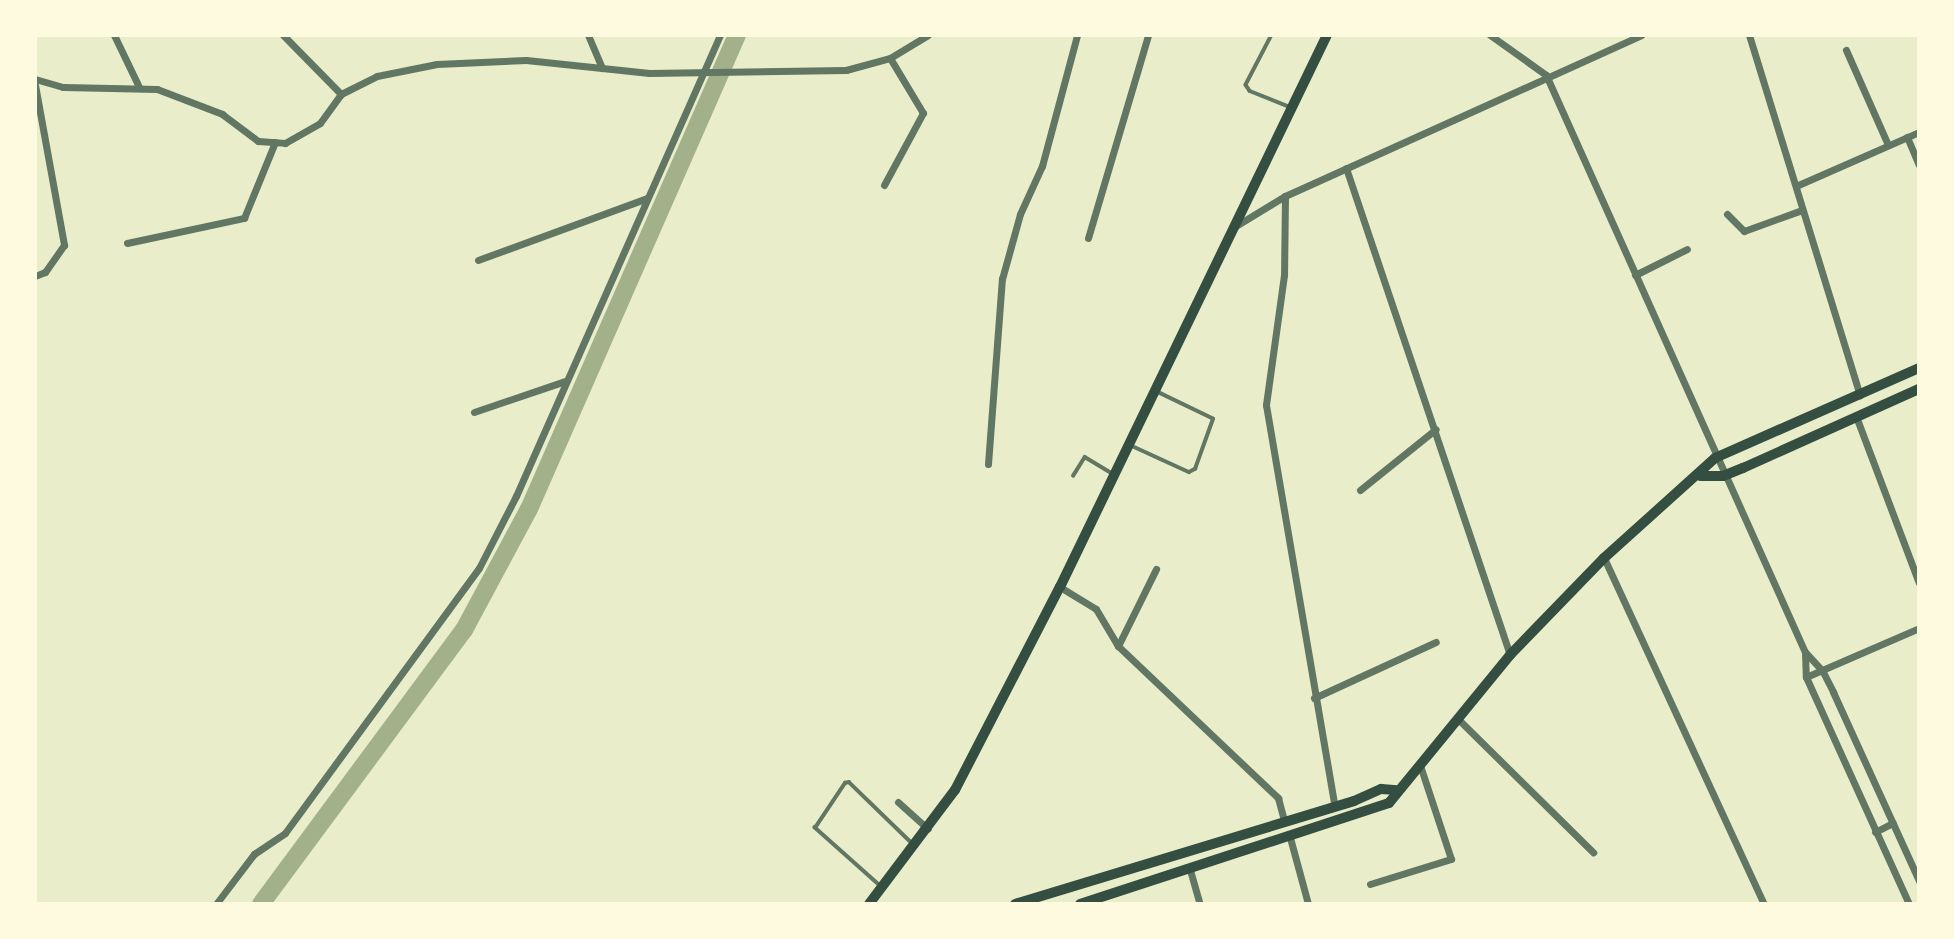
<!DOCTYPE html>
<style>
body{margin:0}
#map{position:relative;width:1954px;height:939px;overflow:hidden;background:#e9edc9;font-family:"Libre Baskerville",serif}
div>[style]{position:absolute}
[style*='--x']{left:calc(var(--x)*1px);top:calc(var(--y)*1px);width:calc(var(--w)*1px);rotate:calc(var(--a)*1deg)}
.canal>*{height:18px;margin:-9px;padding:0 9px;transform-origin:9px;border-radius:9px;background:#a3b18a}
.service>*{height:3.5px;margin:-1.75px;padding:0 1.75px;transform-origin:1.75px;border-radius:1.75px;background:#617663}
.minor>*{height:7px;margin:-3.5px;padding:0 3.5px;transform-origin:3.5px;border-radius:3.5px;background:#617663}
.secondary>*{height:10px;margin:-5px;padding:0 5px;transform-origin:5px;border-radius:5px;background:#344e41}
span{translate:-50% -50%;white-space:nowrap;text-align:center;line-height:1.15;-webkit-text-stroke:7px #fefae0;paint-order:stroke}
.frame{position:absolute;inset:0;border:37px solid #fefae0;pointer-events:none}
</style>
<div id="map">
<div class="canal">
<div style="--x:261;--y:904;--w:341;--a:-53.5"></div>
<div style="--x:464;--y:630;--w:137;--a:-61.8"></div>
<div style="--x:529;--y:509;--w:518;--a:-66.31"></div>
</div>
<div class="service">
<div style="--x:1272;--y:35;--w:56;--a:117.5"></div>
<div style="--x:1246;--y:85;--w:7;--a:56"></div>
<div style="--x:1250;--y:91;--w:43;--a:21.8"></div>
<div style="--x:1130;--y:445;--w:65;--a:24.6"></div>
<div style="--x:1189;--y:472;--w:7;--a:-27"></div>
<div style="--x:1195;--y:469;--w:53;--a:-70.2"></div>
<div style="--x:1213;--y:419;--w:62;--a:-154.3"></div>
<div style="--x:1073;--y:476;--w:22;--a:-58"></div>
<div style="--x:1085;--y:457;--w:31;--a:31"></div>
<div style="--x:881;--y:887;--w:89;--a:-138.2"></div>
<div style="--x:815;--y:828;--w:54;--a:-56.3"></div>
<div style="--x:845;--y:783;--w:4;--a:-14"></div>
<div style="--x:849;--y:782;--w:89;--a:44.1"></div>
</div>
<div class="minor">
<div style="--x:114;--y:35;--w:58;--a:64.3"></div>
<div style="--x:283;--y:35;--w:83;--a:45.5"></div>
<div style="--x:588;--y:35;--w:36;--a:67"></div>
<div style="--x:1490;--y:35;--w:69;--a:35.5"></div>
<div style="--x:1546;--y:75;--w:632;--a:65.83"></div>
<div style="--x:1805;--y:652;--w:25;--a:47"></div>
<div style="--x:1822;--y:670;--w:25;--a:63"></div>
<div style="--x:1833;--y:692;--w:208;--a:65.5"></div>
<div style="--x:1749;--y:35;--w:377;--a:72.9"></div>
<div style="--x:1846;--y:50;--w:104;--a:66.1"></div>
<div style="--x:35;--y:79;--w:29;--a:16"></div>
<div style="--x:63;--y:87;--w:94;--a:1.2"></div>
<div style="--x:157;--y:89;--w:70;--a:21"></div>
<div style="--x:222;--y:114;--w:45;--a:36.9"></div>
<div style="--x:258;--y:141;--w:27;--a:4"></div>
<div style="--x:285;--y:143;--w:40;--a:-29.7"></div>
<div style="--x:320;--y:123;--w:36;--a:-54"></div>
<div style="--x:341;--y:94;--w:40;--a:-26.6"></div>
<div style="--x:377;--y:76;--w:61;--a:-11.3"></div>
<div style="--x:437;--y:64;--w:89;--a:-2.6"></div>
<div style="--x:526;--y:60;--w:124;--a:6"></div>
<div style="--x:649;--y:73;--w:197;--a:-0.9"></div>
<div style="--x:846;--y:70;--w:46;--a:-15.3"></div>
<div style="--x:890;--y:58;--w:44;--a:-31.2"></div>
<div style="--x:35;--y:85;--w:163;--a:79.7"></div>
<div style="--x:64;--y:245;--w:33;--a:125"></div>
<div style="--x:45;--y:272;--w:11;--a:158"></div>
<div style="--x:1907;--y:137;--w:30;--a:67"></div>
<div style="--x:1346;--y:168;--w:514;--a:71.39"></div>
<div style="--x:884;--y:185;--w:82;--a:-61.6"></div>
<div style="--x:923;--y:113;--w:64;--a:-121"></div>
<div style="--x:1796;--y:186;--w:134;--a:-23.7"></div>
<div style="--x:1285;--y:196;--w:79;--a:90.7"></div>
<div style="--x:1284;--y:275;--w:131;--a:97.9"></div>
<div style="--x:1266;--y:405;--w:408;--a:80.3"></div>
<div style="--x:1727;--y:214;--w:24;--a:45"></div>
<div style="--x:1744;--y:231;--w:62;--a:-19.9"></div>
<div style="--x:1234;--y:227;--w:60;--a:-31.3"></div>
<div style="--x:1285;--y:196;--w:391;--a:-24.3"></div>
<div style="--x:1088;--y:238;--w:212;--a:-73.5"></div>
<div style="--x:127;--y:243;--w:120;--a:-12.1"></div>
<div style="--x:244;--y:218;--w:82;--a:-67.8"></div>
<div style="--x:478;--y:260;--w:180;--a:-20.1"></div>
<div style="--x:1635;--y:275;--w:58;--a:-26.6"></div>
<div style="--x:474;--y:412;--w:96;--a:-18.8"></div>
<div style="--x:1857;--y:419;--w:175;--a:69.3"></div>
<div style="--x:988;--y:464;--w:186;--a:-85.7"></div>
<div style="--x:1002;--y:279;--w:67;--a:-74.5"></div>
<div style="--x:1020;--y:214;--w:53;--a:-65.4"></div>
<div style="--x:1042;--y:166;--w:136;--a:-75"></div>
<div style="--x:1360;--y:490;--w:97;--a:-38.8"></div>
<div style="--x:1604;--y:558;--w:381;--a:65.2"></div>
<div style="--x:1060;--y:587;--w:42;--a:31.4"></div>
<div style="--x:1096;--y:609;--w:43;--a:59.3"></div>
<div style="--x:1118;--y:646;--w:221;--a:43.5"></div>
<div style="--x:1278;--y:798;--w:23;--a:75"></div>
<div style="--x:1118;--y:646;--w:86;--a:-63.7"></div>
<div style="--x:1805;--y:653;--w:24;--a:88"></div>
<div style="--x:1806;--y:677;--w:249;--a:65.6"></div>
<div style="--x:1806;--y:677;--w:123;--a:-23.4"></div>
<div style="--x:1314;--y:698;--w:134;--a:-24.7"></div>
<div style="--x:1458;--y:719;--w:190;--a:44.6"></div>
<div style="--x:898;--y:802;--w:40;--a:42"></div>
<div style="--x:1875;--y:832;--w:20;--a:-27"></div>
<div style="--x:1289;--y:834;--w:73;--a:74.8"></div>
<div style="--x:1190;--y:870;--w:35;--a:74"></div>
<div style="--x:1370;--y:884;--w:85;--a:-17.2"></div>
<div style="--x:1451;--y:859;--w:99;--a:-108.3"></div>
<div style="--x:216;--y:904;--w:63;--a:-52.8"></div>
<div style="--x:254;--y:854;--w:37;--a:-34"></div>
<div style="--x:285;--y:833;--w:328;--a:-53.8"></div>
<div style="--x:479;--y:568;--w:81;--a:-62.8"></div>
<div style="--x:516;--y:496;--w:504;--a:-66.13"></div>
</div>
<div class="secondary">
<div style="--x:1700;--y:476;--w:23;--a:0"></div>
<div style="--x:1723;--y:476;--w:22;--a:-22"></div>
<div style="--x:1743;--y:468;--w:193;--a:-24.2"></div>
<div style="--x:869;--y:904;--w:143;--a:-53"></div>
<div style="--x:955;--y:790;--w:229;--a:-62.7"></div>
<div style="--x:1060;--y:587;--w:613;--a:-64.19"></div>
<div style="--x:1015;--y:904;--w:354;--a:-16.9"></div>
<div style="--x:1354;--y:801;--w:30;--a:-24"></div>
<div style="--x:1381;--y:789;--w:16;--a:4"></div>
<div style="--x:1080;--y:904;--w:325;--a:-18.1"></div>
<div style="--x:1389;--y:803;--w:191;--a:-50.7"></div>
<div style="--x:1510;--y:655;--w:135;--a:-45.9"></div>
<div style="--x:1604;--y:558;--w:149;--a:-42"></div>
<div style="--x:1715;--y:458;--w:223;--a:-23.8"></div>
</div>
<div class="frame"></div>
</div>
